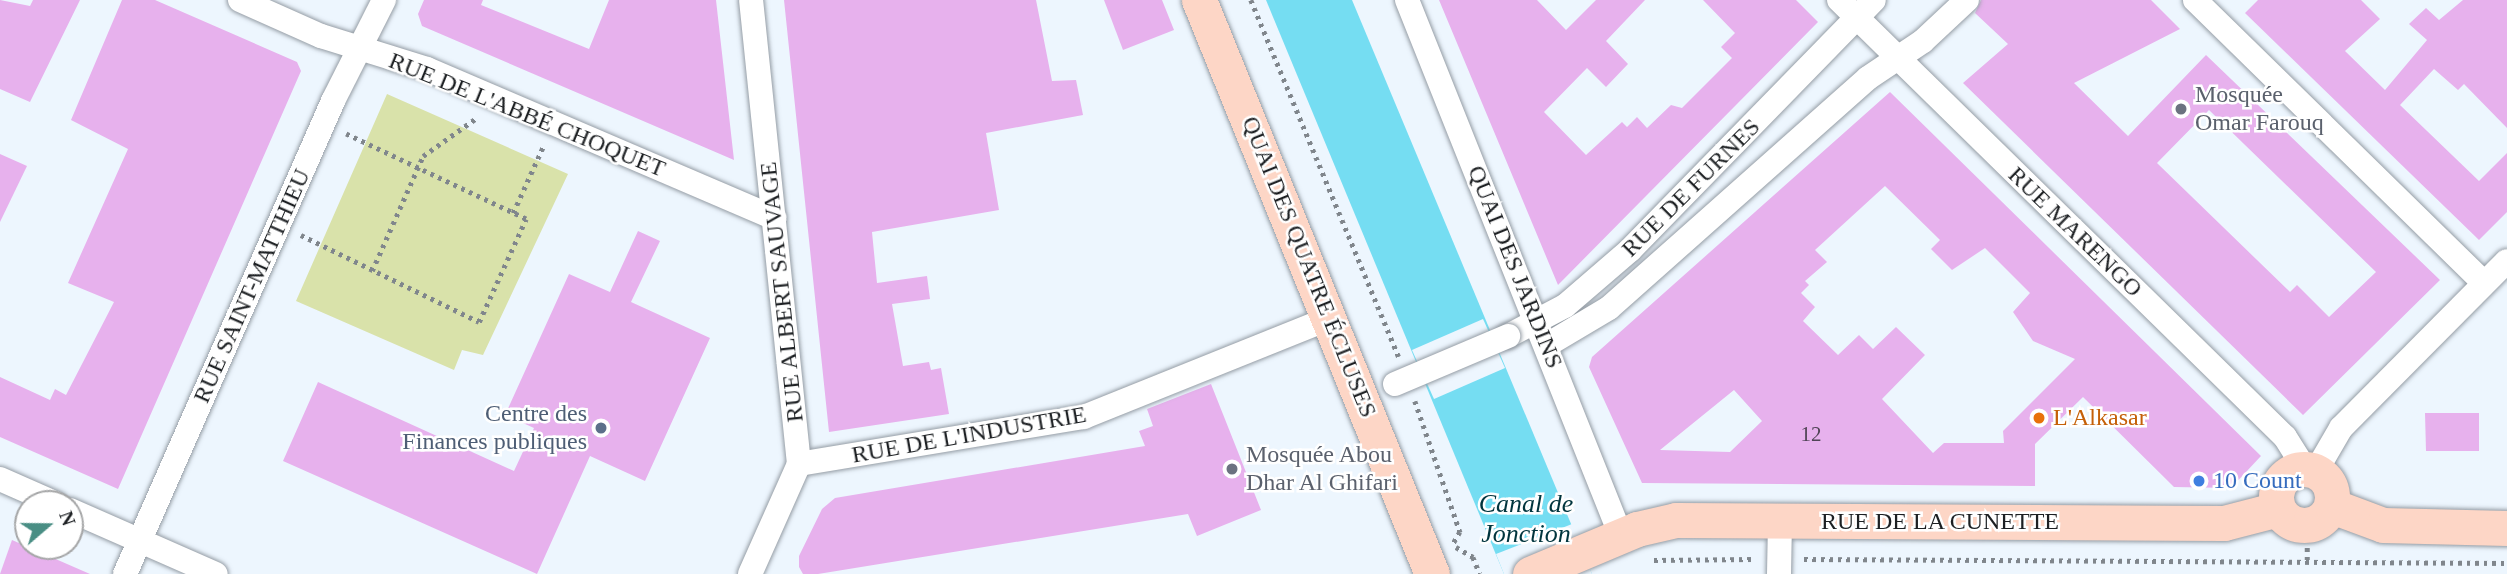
<!DOCTYPE html>
<meta charset="utf-8">
<style>
body{margin:0}
#map{position:relative;width:2507px;height:574px;overflow:hidden;background:#edf6fe;font-family:"Times New Roman",serif}
div>[style]{position:absolute}
[style*='--x']{left:calc(var(--x)*1px);top:calc(var(--y)*1px);width:calc(var(--w)*1px);rotate:calc(var(--a)*1deg)}
.green>*{inset:0;background:#d9e2aa}
.water>*{inset:0;background:#75ddf2}
.pier>*{inset:0;background:#edf6fe}
.building>*{inset:0;background:#e7b1ed}
.path>*{height:4.5px;margin-top:-2.25px;transform-origin:0;background:repeating-linear-gradient(90deg,#80868c 0 3.5px,transparent 0 8.5px)}
.roads{filter:drop-shadow(0 0 2px #959da5) drop-shadow(0 0 2px #959da5)}
.minor>*{height:24px;margin:-12px;padding:0 12px;transform-origin:12px;border-radius:12px;background:#fff}
.secondary>*{height:35px;margin:-17.5px;padding:0 17.5px;transform-origin:17.5px;border-radius:17.5px;background:#fdd6c6}
.secondary>.ring{margin:-17.5px;padding:0;box-sizing:content-box;background:none;border:35px solid #fdd6c6;border-radius:50%}
.bridges{filter:drop-shadow(0 0 2px #959da5) drop-shadow(0 0 2px #959da5)}
.minor-bridge>*{height:24px;margin:-12px;padding:0 12px;transform-origin:12px;border-radius:12px;background:#fff}
.dots>*{width:19px;height:19px;translate:-50% -50%;box-sizing:border-box;border:4px solid #fff;border-radius:50%}
span{translate:-50% -50%;white-space:nowrap;text-align:center;line-height:1.15;-webkit-text-stroke:5px #fff;paint-order:stroke}
.number-label{font-size:21px;color:#504456}
.number-label span{-webkit-text-stroke-width:0}
.worship-label{font-size:24px;color:#5b616d}
.left{translate:0 -50%;text-align:left}
.street-label{font-size:24px;color:#1d2023}
.service-label{font-size:24px;color:#4e5e75}
.right{translate:-100% -50%;text-align:right}
.food-label{font-size:24px;color:#c56008}
.shop-label{font-size:24px;color:#366cbe}
.water-label{font-size:26px;color:#01353e;font-style:italic}
.north{position:absolute;left:14px;top:490px;width:70px;height:70px;box-sizing:border-box;background:#fff;border:2px solid #a5a6a7;border-radius:50%;rotate:70deg;font-size:19px;font-weight:700;line-height:28px;text-align:center;color:#1d2023}
.north::after{content:'';display:block;margin:auto;width:24px;height:32px;background:#498e84;clip-path:polygon(50% 0,100% 100%,50% 72%,0 100%)}
</style>
<div id="map">
<div class="green">
<div style="clip-path:polygon(387px 94px,568px 174px,483px 355px,462px 350px,454px 370px,296px 301px)"></div>
</div>
<div class="water">
<div style="clip-path:polygon(1266px 0,1352px 0,1592px 574px,1504px 574px)"></div>
</div>
<div class="pier">
<div style="clip-path:polygon(1483px 319px,1505px 368px,1434px 399px,1412px 350px)"></div>
<div style="clip-path:polygon(1572px 524px,1592px 574px,1504px 574px,1496px 554px)"></div>
</div>
<div class="building">
<div style="clip-path:polygon(0 0,30px 6px,33px 0,80px 0,30px 102px,0 89px)"></div>
<div style="clip-path:polygon(122px 0,155px 0,297px 62px,301px 71px,118px 489px,0 437px,0 377px,50px 400px,55px 389px,66px 395px,114px 302px,68px 283px,128px 149px,71px 120px)"></div>
<div style="clip-path:polygon(424px 0,483px 0,481px 5px,589px 49px,609px 0,716px 0,734px 160px,422px 26px,418px 14px)"></div>
<div style="clip-path:polygon(784px 0,1036px 0,1052px 81px,1076px 80px,1083px 115px,986px 133px,999px 210px,872px 232px,877px 283px,927px 276px,930px 299px,892px 304px,903px 366px,929px 362px,931px 370px,941px 368px,949px 414px,829px 432px)"></div>
<div style="clip-path:polygon(1104px 0,1162px 0,1174px 30px,1123px 50px)"></div>
<div style="clip-path:polygon(1439px 0,1537px 0,1566px 30px,1596px 0,1645px 0,1606px 41px,1628px 64px,1606px 87px,1587px 68px,1544px 112px,1586px 155px,1622px 122px,1627px 127px,1637px 117px,1647px 128px,1671px 105px,1682px 108px,1732px 58px,1721px 47px,1735px 33px,1703px 0,1796px 0,1818px 22px,1558px 285px)"></div>
<div style="clip-path:polygon(evenodd,1981px 0,2151px 0,2180px 29px,2074px 83px,2128px 136px,2206px 55px,2440px 280px,2303px 415px,1963px 83px,2008px 44px,1975px 13px,1981px 0,2209px 110px,2376px 272px,2329px 317px,2297px 285px,2290px 292px,2157px 163px,2209px 110px)"></div>
<div style="clip-path:polygon(2258px 0,2361px 0,2380px 19px,2345px 51px,2385px 90px,2427px 40px,2409px 24px,2426px 8px,2439px 20px,2463px 0,2507px 0,2507px 128px,2464px 84px,2458px 90px,2434px 69px,2400px 105px,2479px 181px,2507px 153px,2507px 212px,2479px 240px,2245px 13px)"></div>
<div style="clip-path:polygon(evenodd,1890px 92px,2261px 456px,2231px 488px,2174px 487px,2083px 397px,2035px 444px,2035px 486px,1642px 483px,1589px 367px,1592px 357px,1890px 92px,1885px 186px,1940px 240px,1931px 249px,1952px 270px,1985px 248px,2030px 293px,2013px 312px,2033px 341px,2075px 359px,2003px 431px,2004px 443px,1944px 443px,1933px 453px,1882px 399px,1925px 355px,1896px 327px,1873px 349px,1859px 335px,1838px 355px,1803px 321px,1815px 307px,1801px 293px,1809px 285px,1805px 281px,1827px 262px,1815px 250px,1885px 186px,1890px 92px,1734px 390px,1762px 421px,1730px 452px,1660px 450px,1734px 390px)"></div>
<div style="clip-path:polygon(0 154px,27px 166px,0 222px)"></div>
<div style="clip-path:polygon(638px 231px,660px 241px,631px 302px,710px 338px,645px 481px,590px 456px,537px 574px,283px 461px,318px 382px,514px 471px,534px 428px,505px 415px,569px 274px,610px 292px)"></div>
<div style="clip-path:polygon(1211px 384px,1261px 510px,1197px 536px,1188px 514px,818px 574px,803px 574px,799px 567px,799px 556px,822px 509px,835px 498px,1145px 446px,1139px 431px,1153px 426px,1147px 409px)"></div>
<div style="clip-path:polygon(2425px 413px,2479px 413px,2479px 451px,2426px 451px)"></div>
<div style="clip-path:polygon(12px 540px,90px 574px,0 574px)"></div>
</div>
<div class="path">
<div style="--x:1251;--y:0;--w:386;--a:67.5"></div>
<div style="--x:513;--y:213;--w:72;--a:-65.6"></div>
<div style="--x:301;--y:235;--w:198;--a:26"></div>
<div style="--x:479;--y:322;--w:113;--a:-65.5"></div>
<div style="--x:526;--y:219;--w:199;--a:-154.7"></div>
<div style="--x:372;--y:271;--w:126;--a:-66.1"></div>
<div style="--x:423;--y:156;--w:64;--a:-35.4"></div>
<div style="--x:1415;--y:401;--w:139;--a:71"></div>
<div style="--x:1460;--y:532;--w:14;--a:120"></div>
<div style="--x:1456;--y:547;--w:20;--a:30"></div>
<div style="--x:1473;--y:557;--w:18;--a:68"></div>
<div style="--x:1804;--y:559;--w:703;--a:0.33"></div>
<div style="--x:1654;--y:560;--w:100;--a:-0.6"></div>
<div style="--x:2307;--y:560;--w:34;--a:-90"></div>
</div>
<div class="roads">
<div class="minor">
<div style="--x:240;--y:0;--w:89;--a:24"></div>
<div style="--x:321;--y:36;--w:111;--a:17.3"></div>
<div style="--x:427;--y:69;--w:378;--a:23.2"></div>
<div style="--x:1407;--y:0;--w:577;--a:68.24"></div>
<div style="--x:1839;--y:0;--w:624;--a:44.42"></div>
<div style="--x:2285;--y:437;--w:38;--a:58"></div>
<div style="--x:2195;--y:0;--w:404;--a:44.4"></div>
<div style="--x:1508;--y:336;--w:64;--a:-27.8"></div>
<div style="--x:1565;--y:306;--w:86;--a:-40.7"></div>
<div style="--x:1630;--y:250;--w:349;--a:-45.7"></div>
<div style="--x:1547;--y:345;--w:72;--a:-30.8"></div>
<div style="--x:1609;--y:308;--w:346;--a:-41.6"></div>
<div style="--x:1868;--y:78;--w:66;--a:-33.9"></div>
<div style="--x:1923;--y:41;--w:60;--a:-43"></div>
<div style="--x:799;--y:464;--w:289;--a:-9.4"></div>
<div style="--x:1084;--y:417;--w:265;--a:-21.9"></div>
<div style="--x:2316;--y:471;--w:50;--a:-59.8"></div>
<div style="--x:2341;--y:428;--w:235;--a:-45.2"></div>
<div style="--x:0;--y:479;--w:62;--a:23.7"></div>
<div style="--x:70;--y:510;--w:159;--a:23.7"></div>
<div style="--x:125;--y:574;--w:517;--a:-66.26"></div>
<div style="--x:333;--y:101;--w:113;--a:-63.2"></div>
<div style="--x:750;--y:574;--w:120;--a:-66"></div>
<div style="--x:799;--y:464;--w:466;--a:-95.9"></div>
<div style="--x:1779;--y:574;--w:54;--a:-88.9"></div>
</div>
<div class="secondary">
<div style="--x:1199;--y:0;--w:619;--a:67.91"></div>
<div class="ring" style="left:2276px;top:469px;width:21px;height:21px"></div>
<div style="--x:2332;--y:506;--w:54;--a:20.4"></div>
<div style="--x:2383;--y:525;--w:124;--a:1.4"></div>
<div style="--x:1530;--y:574;--w:116;--a:-22.8"></div>
<div style="--x:1637;--y:529;--w:40;--a:-13"></div>
<div style="--x:1676;--y:520;--w:548;--a:0.31"></div>
<div style="--x:2224;--y:523;--w:56;--a:-14.5"></div>
</div>
</div>
<div class="bridges">
<div class="minor-bridge">
<div style="--x:1395;--y:384;--w:123;--a:-23"></div>
</div>
</div>
<div class="dots">
<div style="left:2181px;top:109px;background:#6b7280"></div>
<div style="left:2039px;top:418px;background:#e8710a"></div>
<div style="left:601px;top:428px;background:#5c6f8a"></div>
<div style="left:1232px;top:469px;background:#6b7280"></div>
<div style="left:2199px;top:481px;background:#3f7fe0"></div>
</div>
<div class="number-label">
<span style="left:1811px;top:434px">12</span>
</div>
<div class="worship-label">
<span class="left" style="left:2195px;top:109px">Mosquée<br>Omar Farouq</span>
<span class="left" style="left:1246px;top:469px">Mosquée Abou<br>Dhar Al Ghifari</span>
</div>
<div class="street-label">
<span style="left:527px;top:115px;rotate:22deg">RUE DE L'ABBÉ CHOQUET</span>
<span style="left:1691px;top:188px;rotate:-45deg">RUE DE FURNES</span>
<span style="left:2075px;top:232px;rotate:44deg">RUE MARENGO</span>
<span style="left:1309px;top:267px;rotate:68deg">QUAI DES QUATRE ÉCLUSES</span>
<span style="left:1515px;top:267px;rotate:68deg">QUAI DES JARDINS</span>
<span style="left:252px;top:286px;rotate:-66deg">RUE SAINT-MATTHIEU</span>
<span style="left:782px;top:292px;rotate:-96deg">RUE ALBERT SAUVAGE</span>
<span style="left:969px;top:435px;rotate:-10deg">RUE DE L'INDUSTRIE</span>
<span style="left:1940px;top:522px">RUE DE LA CUNETTE</span>
</div>
<div class="service-label">
<span class="right" style="left:587px;top:428px">Centre des<br>Finances publiques</span>
</div>
<div class="food-label">
<span class="left" style="left:2053px;top:418px">L'Alkasar</span>
</div>
<div class="shop-label">
<span class="left" style="left:2213px;top:481px">10 Count</span>
</div>
<div class="water-label">
<span style="left:1526px;top:519px">Canal de<br>Jonction</span>
</div>
<div class="north">N</div>
</div>
